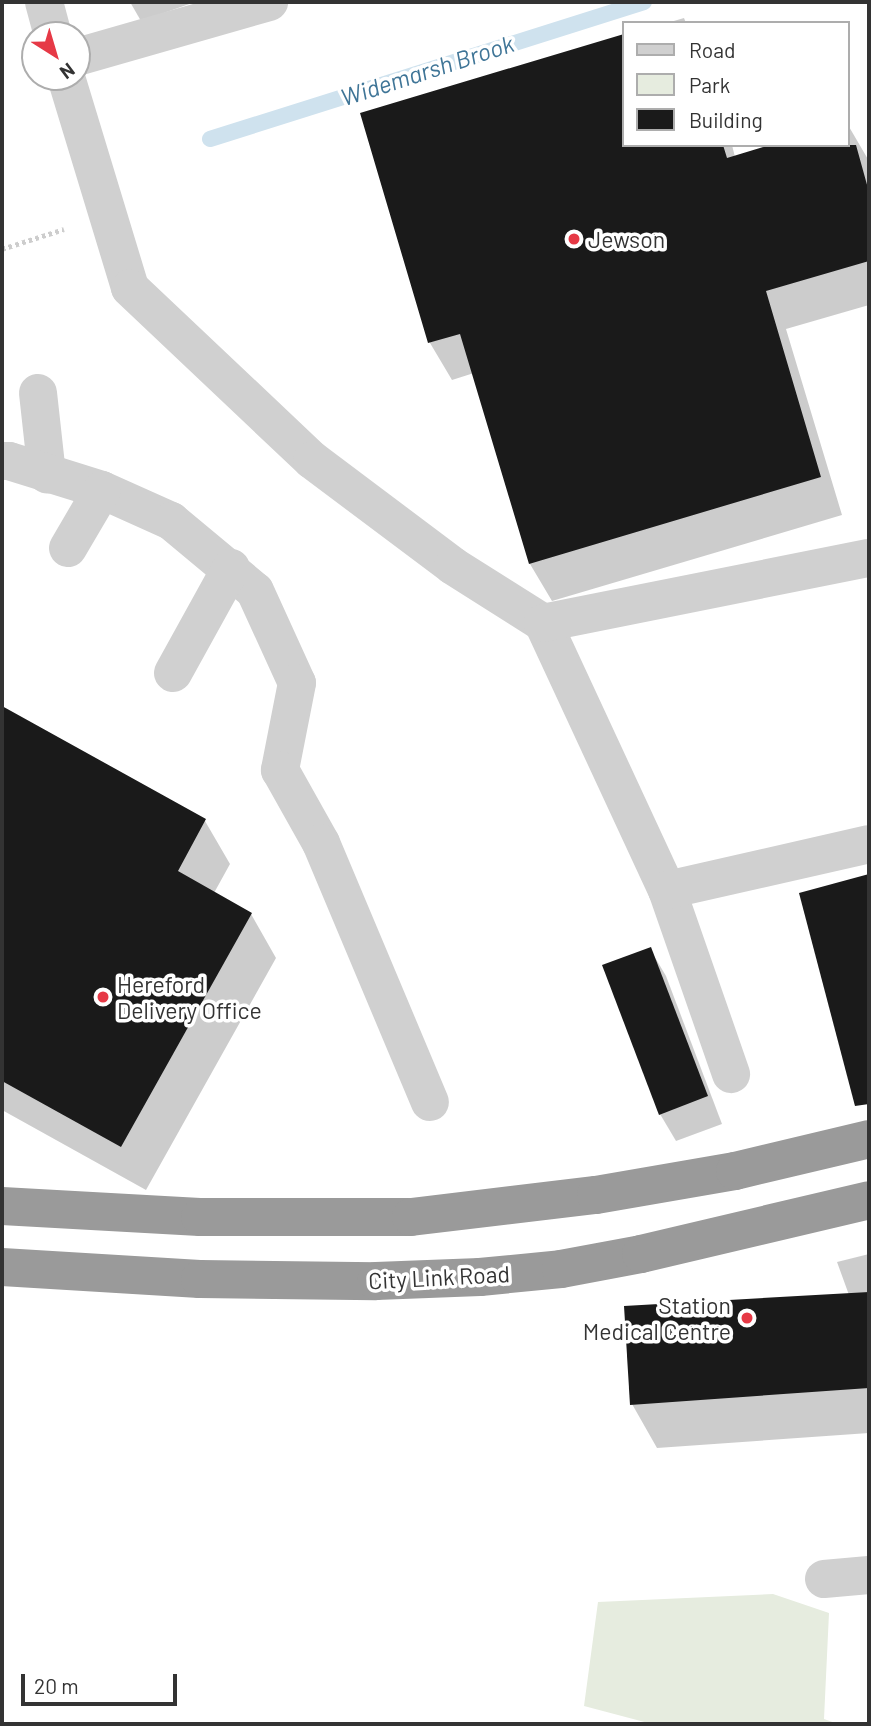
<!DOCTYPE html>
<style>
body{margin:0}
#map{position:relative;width:871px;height:1726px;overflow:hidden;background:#fff;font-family:Barlow,sans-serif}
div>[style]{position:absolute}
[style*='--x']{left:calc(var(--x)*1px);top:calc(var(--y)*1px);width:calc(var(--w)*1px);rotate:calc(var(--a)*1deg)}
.green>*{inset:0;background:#e6ecdf}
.shadow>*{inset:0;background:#0003}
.stream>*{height:16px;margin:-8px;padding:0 8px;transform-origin:8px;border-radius:8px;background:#cfe2ee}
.building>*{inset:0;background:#1a1a1a}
.path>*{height:4.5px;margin-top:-2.25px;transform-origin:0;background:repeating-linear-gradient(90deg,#cdcdcd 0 3.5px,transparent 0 7px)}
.minor>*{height:38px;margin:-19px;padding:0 19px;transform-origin:19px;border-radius:19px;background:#d0d0d0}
.highway>*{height:38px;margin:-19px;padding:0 19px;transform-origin:19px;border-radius:19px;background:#9a9a9a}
.dots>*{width:19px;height:19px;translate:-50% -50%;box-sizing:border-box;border:4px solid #fff;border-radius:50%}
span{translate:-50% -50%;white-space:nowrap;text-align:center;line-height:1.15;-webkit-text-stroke:7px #fff;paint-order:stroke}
.poi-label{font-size:23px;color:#333}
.left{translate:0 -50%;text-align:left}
.right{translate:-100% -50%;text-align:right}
.street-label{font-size:23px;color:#333}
.water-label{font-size:24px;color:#3f7597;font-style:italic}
.frame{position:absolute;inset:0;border:4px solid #333;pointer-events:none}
.legend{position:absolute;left:622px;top:21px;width:228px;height:126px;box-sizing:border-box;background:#fff;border:2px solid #adadad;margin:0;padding:9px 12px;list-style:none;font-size:21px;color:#333}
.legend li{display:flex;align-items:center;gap:14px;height:35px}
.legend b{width:35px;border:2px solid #adadad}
.north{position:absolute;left:21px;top:21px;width:70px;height:70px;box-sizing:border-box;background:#fff;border:2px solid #adadad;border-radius:50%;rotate:143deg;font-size:19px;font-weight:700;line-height:28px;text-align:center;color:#333}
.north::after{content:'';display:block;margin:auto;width:24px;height:32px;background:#e63946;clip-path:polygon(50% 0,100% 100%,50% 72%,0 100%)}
.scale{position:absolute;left:21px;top:1674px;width:156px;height:32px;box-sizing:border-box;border:4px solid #333;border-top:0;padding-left:9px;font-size:21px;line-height:24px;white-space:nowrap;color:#333;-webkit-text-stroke:5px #fff;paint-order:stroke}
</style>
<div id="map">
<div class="green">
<div style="clip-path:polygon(773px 1594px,829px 1613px,824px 1719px,838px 1724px,652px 1724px,584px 1706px,598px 1602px)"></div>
</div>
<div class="shadow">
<div style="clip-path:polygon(130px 2px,195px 2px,141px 21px)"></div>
<div style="clip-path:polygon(684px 18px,686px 23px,667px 23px)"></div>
<div style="clip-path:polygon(624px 36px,624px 145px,732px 145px,735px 157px,848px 145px,848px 125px,869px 161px,869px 305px,786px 329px,842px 515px,552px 601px,530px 564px,474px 373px,452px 380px,430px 343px,369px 137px,384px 107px)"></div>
<div style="clip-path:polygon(9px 712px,205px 821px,230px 864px,214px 893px,251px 914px,276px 958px,146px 1190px,2px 1110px,2px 724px)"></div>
<div style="clip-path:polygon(869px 876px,869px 1094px,868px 1094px,802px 894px)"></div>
<div style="clip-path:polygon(650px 949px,666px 976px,722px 1124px,676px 1141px,660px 1114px)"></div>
<div style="clip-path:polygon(869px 1254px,869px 1433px,657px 1448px,632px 1404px,849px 1295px,837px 1262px)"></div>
</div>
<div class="stream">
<div style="--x:210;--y:139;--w:455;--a:-17.5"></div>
</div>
<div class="building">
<div style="clip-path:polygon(624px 34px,624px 145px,723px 145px,727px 158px,770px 145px,856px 145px,869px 192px,869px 261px,766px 291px,821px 477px,529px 564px,460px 334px,428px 343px,360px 113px)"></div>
<div style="clip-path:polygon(2px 706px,206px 819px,178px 871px,252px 913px,121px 1147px,2px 1081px)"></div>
<div style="clip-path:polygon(869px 874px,869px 1104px,855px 1106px,799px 893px)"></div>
<div style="clip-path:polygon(651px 947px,708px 1096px,659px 1115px,602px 965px)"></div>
<div style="clip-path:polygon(869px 1292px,869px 1388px,630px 1405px,624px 1306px)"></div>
</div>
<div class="path">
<div style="--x:2;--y:249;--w:65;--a:-17.9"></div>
</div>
<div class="minor">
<div style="--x:44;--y:2;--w:34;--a:75"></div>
<div style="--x:77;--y:57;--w:200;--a:-16"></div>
<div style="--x:66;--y:77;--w:220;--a:73.1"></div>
<div style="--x:130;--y:288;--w:250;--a:43.4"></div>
<div style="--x:312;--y:460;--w:176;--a:36.9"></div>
<div style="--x:453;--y:566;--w:107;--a:32.3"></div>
<div style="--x:543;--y:623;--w:294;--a:65.1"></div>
<div style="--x:667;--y:890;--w:195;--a:70.8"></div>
<div style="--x:38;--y:393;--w:82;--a:83.7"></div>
<div style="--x:2;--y:461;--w:7;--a:0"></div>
<div style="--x:9;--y:461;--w:97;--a:17.3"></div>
<div style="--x:102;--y:490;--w:76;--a:24.2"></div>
<div style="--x:171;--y:521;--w:109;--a:39.8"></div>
<div style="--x:255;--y:591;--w:101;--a:65.5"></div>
<div style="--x:297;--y:683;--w:89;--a:101.1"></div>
<div style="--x:280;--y:770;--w:84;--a:60.7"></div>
<div style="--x:321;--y:843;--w:281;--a:67.2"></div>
<div style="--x:68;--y:548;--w:67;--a:-59.6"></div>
<div style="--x:543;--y:623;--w:332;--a:-11.3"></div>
<div style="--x:173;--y:673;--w:120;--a:-61.1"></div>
<div style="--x:667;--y:890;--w:207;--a:-12.8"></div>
<div style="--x:824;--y:1579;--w:45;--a:-5.1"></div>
</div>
<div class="highway">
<div style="--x:2;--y:1206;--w:198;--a:3.2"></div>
<div style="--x:200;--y:1217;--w:211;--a:0"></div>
<div style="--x:411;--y:1217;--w:186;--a:-6.8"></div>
<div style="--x:596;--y:1195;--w:141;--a:-9.8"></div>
<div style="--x:735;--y:1171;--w:138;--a:-13.4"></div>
<div style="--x:2;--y:1267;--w:198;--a:3.5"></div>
<div style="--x:200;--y:1279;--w:176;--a:0.7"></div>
<div style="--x:376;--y:1281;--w:104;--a:-2.2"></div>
<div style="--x:480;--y:1277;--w:81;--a:-5.6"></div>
<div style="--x:561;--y:1269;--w:81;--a:-10.6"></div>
<div style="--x:641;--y:1254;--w:234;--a:-13.3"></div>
</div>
<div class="dots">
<div style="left:574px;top:239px;background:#e63946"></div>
<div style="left:103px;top:997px;background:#e63946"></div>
<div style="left:747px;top:1318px;background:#e63946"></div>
</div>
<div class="poi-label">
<span class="left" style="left:588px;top:239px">Jewson</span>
<span class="left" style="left:117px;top:997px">Hereford<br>Delivery Office</span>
<span class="right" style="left:731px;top:1318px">Station<br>Medical Centre</span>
</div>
<div class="street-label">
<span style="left:439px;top:1277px;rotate:-3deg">City Link Road</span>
</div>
<div class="water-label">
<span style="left:427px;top:70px;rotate:-18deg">Widemarsh Brook</span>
</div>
<div class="frame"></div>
<ul class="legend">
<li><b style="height:9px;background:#d0d0d0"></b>Road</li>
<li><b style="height:19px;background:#e6ecdf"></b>Park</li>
<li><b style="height:19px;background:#1a1a1a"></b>Building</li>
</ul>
<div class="north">N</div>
<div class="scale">20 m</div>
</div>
